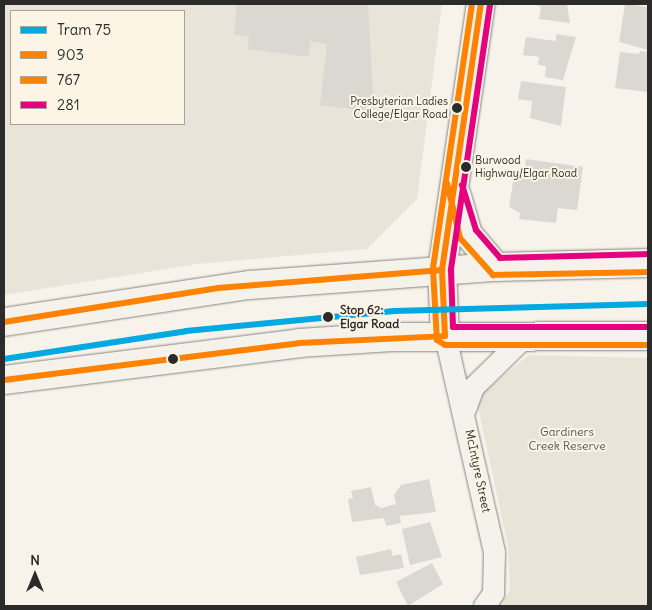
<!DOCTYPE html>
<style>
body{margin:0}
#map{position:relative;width:652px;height:610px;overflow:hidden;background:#f7f3ea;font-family:Delius,sans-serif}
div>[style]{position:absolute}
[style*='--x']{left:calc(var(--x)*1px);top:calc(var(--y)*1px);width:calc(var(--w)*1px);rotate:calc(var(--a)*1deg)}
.built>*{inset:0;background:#e9e4d9}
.green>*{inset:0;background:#e9e4d8}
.building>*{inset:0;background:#dad8d1}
.roads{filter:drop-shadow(0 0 1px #878581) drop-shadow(0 0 1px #878581)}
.minor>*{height:21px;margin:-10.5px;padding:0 10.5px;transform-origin:10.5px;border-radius:10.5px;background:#f5f2ec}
.primary>*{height:28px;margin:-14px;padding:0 14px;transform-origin:14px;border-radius:14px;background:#f5f2ec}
.trunk>*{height:28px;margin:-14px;padding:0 14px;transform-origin:14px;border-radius:14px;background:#f5f2ec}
.bus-1>*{height:6px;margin:-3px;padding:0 3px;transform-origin:3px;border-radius:3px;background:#ff8200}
.bus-2>*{height:6px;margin:-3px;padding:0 3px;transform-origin:3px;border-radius:3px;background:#ff8200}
.bus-3>*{height:6px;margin:-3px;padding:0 3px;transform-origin:3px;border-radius:3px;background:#e5007d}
.tram-1>*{height:6px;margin:-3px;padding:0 3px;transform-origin:3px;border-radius:3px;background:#00a9e0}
.dots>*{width:14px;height:14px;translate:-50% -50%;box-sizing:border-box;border:2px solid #fcf5e5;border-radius:50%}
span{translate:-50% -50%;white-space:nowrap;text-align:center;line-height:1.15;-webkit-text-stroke:4px #fcf5e5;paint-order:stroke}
.bus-label{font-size:11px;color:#2b2b2b}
.right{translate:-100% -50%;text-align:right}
.left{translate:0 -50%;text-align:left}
.stop-label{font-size:12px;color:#2b2b2b;font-weight:700}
.park-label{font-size:12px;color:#585653}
.street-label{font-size:12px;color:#2b2b2b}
.frame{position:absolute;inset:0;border:5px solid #2b2b2b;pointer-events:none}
.legend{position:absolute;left:10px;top:10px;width:175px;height:115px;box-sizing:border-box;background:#fcf5e5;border:1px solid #a8a49b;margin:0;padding:6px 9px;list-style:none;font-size:15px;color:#2b2b2b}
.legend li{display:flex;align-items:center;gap:10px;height:25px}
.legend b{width:25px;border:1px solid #a8a49b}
.north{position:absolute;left:10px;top:550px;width:50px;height:50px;-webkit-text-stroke:4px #fcf5e5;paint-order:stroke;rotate:0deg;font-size:14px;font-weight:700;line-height:20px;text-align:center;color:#2b2b2b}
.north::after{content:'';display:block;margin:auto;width:18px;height:22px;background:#2b2b2b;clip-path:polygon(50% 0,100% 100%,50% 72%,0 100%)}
</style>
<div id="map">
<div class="built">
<div style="clip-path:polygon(evenodd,4px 4px,442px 4px,417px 199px,367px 249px,197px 264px,4px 295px,4px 4px,11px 11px,184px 11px,184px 124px,11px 124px,11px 11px)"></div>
</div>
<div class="green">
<div style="clip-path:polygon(138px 4px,171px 4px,170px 11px,138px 11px)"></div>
<div style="clip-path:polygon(181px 4px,213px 4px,209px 54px,184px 52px)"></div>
<div style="clip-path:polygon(529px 355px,648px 358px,648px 606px,496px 606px,510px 591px,508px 546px,476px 398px)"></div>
</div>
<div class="building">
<div style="clip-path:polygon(237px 4px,368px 4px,374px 112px,320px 105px,327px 44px,310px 41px,309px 57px,248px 49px,249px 36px,234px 35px)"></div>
<div style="clip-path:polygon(533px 4px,567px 4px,570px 23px,539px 19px,541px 7px)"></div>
<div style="clip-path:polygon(625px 4px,648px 7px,648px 50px,619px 42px)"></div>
<div style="clip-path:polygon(556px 34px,576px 37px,563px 80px,545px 77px,546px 66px,538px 65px,539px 57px,523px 55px,526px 37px,556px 41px)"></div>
<div style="clip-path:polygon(640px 51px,648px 52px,648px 92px,615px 88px,620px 52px,639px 54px)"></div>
<div style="clip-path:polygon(521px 81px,566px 87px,561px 126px,530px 118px,532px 101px,518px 99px)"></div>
<div style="clip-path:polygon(526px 159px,583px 167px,577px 210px,558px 208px,556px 223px,519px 219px,520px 213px,509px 207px,514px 176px,524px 176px)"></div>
<div style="clip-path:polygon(429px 479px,436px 512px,400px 516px,401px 523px,386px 526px,384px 518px,352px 522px,348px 499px,353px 498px,351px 491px,371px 487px,375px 505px,381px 508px,396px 504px,394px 495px,401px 485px)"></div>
<div style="clip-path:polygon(430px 522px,442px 557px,410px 565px,402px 529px)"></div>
<div style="clip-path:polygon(391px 549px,392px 556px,401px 554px,404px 568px,360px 575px,356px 557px)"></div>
<div style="clip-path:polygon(432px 563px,443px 584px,408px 606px,396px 582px)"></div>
</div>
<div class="roads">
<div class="minor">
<div style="--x:445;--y:336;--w:221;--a:77.2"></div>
<div style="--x:494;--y:552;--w:41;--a:91.4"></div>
<div style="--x:493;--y:593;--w:16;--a:125"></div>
<div style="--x:465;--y:409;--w:23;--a:-70"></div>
<div style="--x:473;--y:387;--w:73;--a:-44.4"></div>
</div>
<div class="primary">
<div style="--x:457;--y:196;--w:40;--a:74"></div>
<div style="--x:468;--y:234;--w:43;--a:49.7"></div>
<div style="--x:442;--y:270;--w:269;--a:-81.7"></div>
</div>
<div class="trunk">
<div style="--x:442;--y:270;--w:66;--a:87.4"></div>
<div style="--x:4;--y:322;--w:249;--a:-8.6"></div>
<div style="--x:250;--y:285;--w:247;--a:-4.2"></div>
<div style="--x:496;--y:267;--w:152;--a:-1.5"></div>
<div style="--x:4;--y:380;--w:297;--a:-7.1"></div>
<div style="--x:299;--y:343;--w:93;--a:-3.7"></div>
<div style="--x:392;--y:337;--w:256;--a:-0.2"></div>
</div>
</div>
<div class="bus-1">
<div style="--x:4;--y:322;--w:217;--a:-9"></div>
<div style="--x:218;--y:288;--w:225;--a:-4.6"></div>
<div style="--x:4;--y:380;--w:297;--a:-7.1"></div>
<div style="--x:299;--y:343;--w:146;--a:-2.7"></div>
<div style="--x:445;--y:336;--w:66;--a:-92.6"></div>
<div style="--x:442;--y:270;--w:269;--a:-81.7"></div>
</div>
<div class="bus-2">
<div style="--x:472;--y:4;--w:268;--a:98.4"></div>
<div style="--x:433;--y:269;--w:71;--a:86.8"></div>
<div style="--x:437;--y:340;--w:9;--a:32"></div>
<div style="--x:445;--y:345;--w:203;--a:0"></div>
<div style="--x:447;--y:183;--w:57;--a:76.7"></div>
<div style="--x:460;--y:238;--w:50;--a:48.3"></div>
<div style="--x:493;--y:275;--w:155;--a:-1.1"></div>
</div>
<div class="bus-3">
<div style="--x:490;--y:5;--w:268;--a:98.4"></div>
<div style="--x:451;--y:270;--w:57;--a:88"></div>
<div style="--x:453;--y:327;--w:195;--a:0"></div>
<div style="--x:462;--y:185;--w:47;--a:72.7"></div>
<div style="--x:476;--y:230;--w:37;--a:49"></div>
<div style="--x:500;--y:258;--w:148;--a:-1.5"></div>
</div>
<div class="tram-1">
<div style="--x:4;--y:359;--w:184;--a:-8.7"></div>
<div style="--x:186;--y:331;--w:209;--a:-5.5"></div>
<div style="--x:394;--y:311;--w:254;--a:-1.6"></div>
</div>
<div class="dots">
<div style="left:457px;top:108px;background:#2b2b2b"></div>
<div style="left:466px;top:167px;background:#2b2b2b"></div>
<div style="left:328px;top:317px;background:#2b2b2b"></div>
<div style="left:173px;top:359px;background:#2b2b2b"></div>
</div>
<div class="bus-label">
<span class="right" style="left:448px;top:108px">Presbyterian Ladies<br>College/Elgar Road</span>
<span class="left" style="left:475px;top:167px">Burwood<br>Highway/Elgar Road</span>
</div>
<div class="stop-label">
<span class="left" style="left:340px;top:317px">Stop 62:<br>Elgar Road</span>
</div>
<div class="park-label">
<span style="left:567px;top:439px">Gardiners<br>Creek Reserve</span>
</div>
<div class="street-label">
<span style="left:478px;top:471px;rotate:78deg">McIntyre Street</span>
</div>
<div class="frame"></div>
<ul class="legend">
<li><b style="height:6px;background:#00a9e0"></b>Tram 75</li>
<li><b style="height:6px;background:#ff8200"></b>903</li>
<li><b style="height:6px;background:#ff8200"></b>767</li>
<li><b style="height:6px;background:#e5007d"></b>281</li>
</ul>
<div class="north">N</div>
</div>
